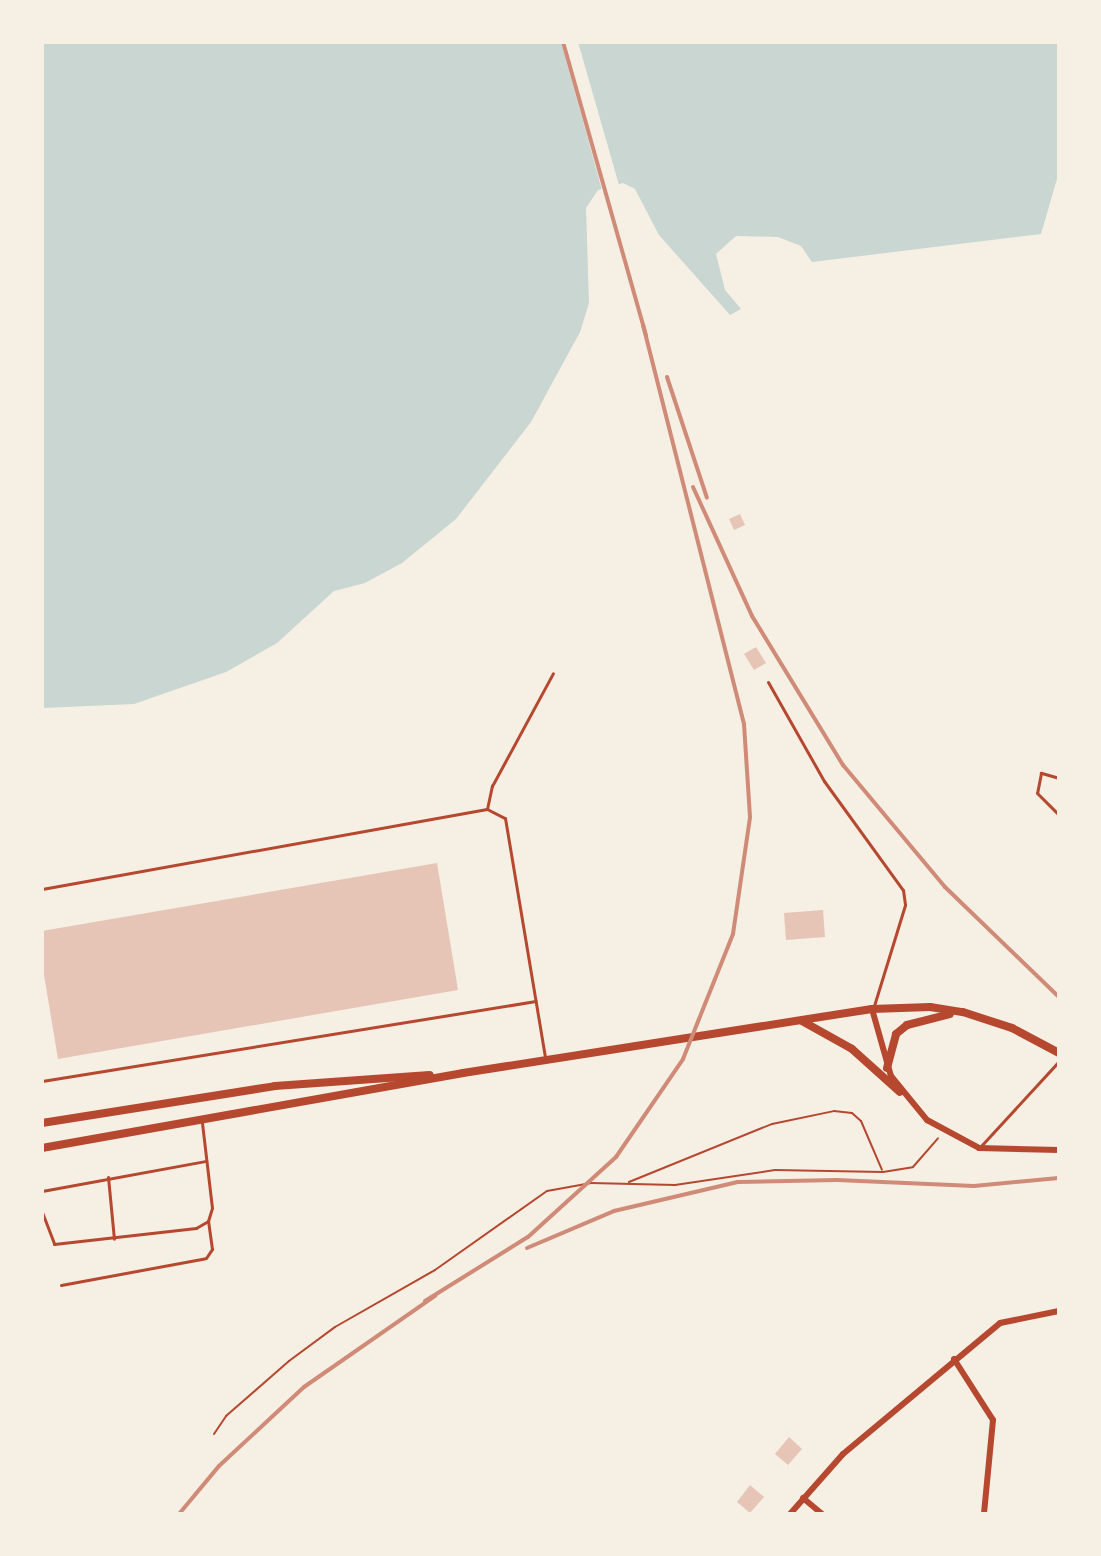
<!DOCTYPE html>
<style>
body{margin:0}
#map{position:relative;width:1101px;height:1556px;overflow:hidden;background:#f6efe4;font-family:"Fira Sans",sans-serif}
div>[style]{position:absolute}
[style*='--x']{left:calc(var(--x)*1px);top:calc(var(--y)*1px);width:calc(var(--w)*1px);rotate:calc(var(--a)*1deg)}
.water>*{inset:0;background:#c9d6d2}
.pier>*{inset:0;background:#f6efe4}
.building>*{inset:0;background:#e6c5b7}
.path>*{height:2px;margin:-1px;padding:0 1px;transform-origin:1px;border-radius:1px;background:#b5482f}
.service>*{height:3px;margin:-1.5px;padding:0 1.5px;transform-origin:1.5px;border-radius:1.5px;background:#b5482f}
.minor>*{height:6px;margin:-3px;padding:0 3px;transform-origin:3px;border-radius:3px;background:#b5482f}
.secondary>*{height:8px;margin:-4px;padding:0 4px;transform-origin:4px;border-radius:4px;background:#b5482f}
.rail>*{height:4px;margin:-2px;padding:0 2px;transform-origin:2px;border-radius:2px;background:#cf8b77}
span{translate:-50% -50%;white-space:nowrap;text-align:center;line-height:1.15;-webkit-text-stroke:8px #f6efe4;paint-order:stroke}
.frame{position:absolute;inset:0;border:44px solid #f6efe4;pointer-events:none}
</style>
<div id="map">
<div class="water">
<div style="clip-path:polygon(42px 42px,1059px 42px,1059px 172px,1041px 234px,812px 262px,801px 246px,778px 237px,736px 236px,716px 254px,725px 290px,741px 309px,730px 315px,659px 235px,635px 189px,623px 183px,598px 190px,586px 208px,589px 303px,580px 332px,531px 422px,456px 519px,402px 563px,365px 583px,334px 591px,277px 643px,226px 672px,134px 704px,42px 708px)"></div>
</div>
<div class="pier">
<div style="clip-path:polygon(561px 42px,578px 42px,619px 185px,602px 190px)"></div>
</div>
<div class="building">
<div style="clip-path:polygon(740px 514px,745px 525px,734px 530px,729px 519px)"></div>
<div style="clip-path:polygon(756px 647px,766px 663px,754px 670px,744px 654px)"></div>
<div style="clip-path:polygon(437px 863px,458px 990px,58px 1059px,42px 963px,42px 931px)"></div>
<div style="clip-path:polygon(823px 910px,825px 937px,786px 940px,784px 913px)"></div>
<div style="clip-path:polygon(789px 1437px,802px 1449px,788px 1465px,775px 1454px)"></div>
<div style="clip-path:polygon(750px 1485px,764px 1497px,750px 1513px,737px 1502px)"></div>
</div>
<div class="path">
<div style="--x:629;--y:1182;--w:154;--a:-22.1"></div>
<div style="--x:772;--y:1124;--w:63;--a:-11.8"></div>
<div style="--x:834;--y:1111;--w:18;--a:6"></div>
<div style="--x:852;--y:1113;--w:12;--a:42"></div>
<div style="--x:861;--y:1121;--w:53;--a:66.8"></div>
<div style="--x:214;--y:1434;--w:22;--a:-56"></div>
<div style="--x:226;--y:1416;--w:84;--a:-41.1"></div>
<div style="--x:289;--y:1361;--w:57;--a:-36.5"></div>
<div style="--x:335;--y:1327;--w:115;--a:-29.7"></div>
<div style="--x:435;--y:1270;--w:137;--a:-35.2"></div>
<div style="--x:547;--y:1191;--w:45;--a:-10.3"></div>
<div style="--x:591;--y:1183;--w:84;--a:1.4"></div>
<div style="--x:675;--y:1185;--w:101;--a:-8.5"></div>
<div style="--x:775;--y:1170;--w:108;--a:1.1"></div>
<div style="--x:883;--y:1172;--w:30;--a:-9"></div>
<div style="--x:913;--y:1167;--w:38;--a:-49"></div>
</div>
<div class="service">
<div style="--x:768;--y:682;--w:114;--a:60.5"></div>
<div style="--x:824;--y:781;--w:135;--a:54.1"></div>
<div style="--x:903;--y:890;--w:15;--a:82"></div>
<div style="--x:905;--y:905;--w:106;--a:107.1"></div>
<div style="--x:1059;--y:778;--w:19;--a:-164"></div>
<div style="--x:1041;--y:773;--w:20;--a:101"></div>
<div style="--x:1037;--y:793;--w:31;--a:45"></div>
<div style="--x:487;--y:809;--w:24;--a:-78"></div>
<div style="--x:492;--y:786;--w:128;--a:-61.6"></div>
<div style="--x:42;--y:889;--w:452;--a:-10.2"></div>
<div style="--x:487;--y:809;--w:20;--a:27"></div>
<div style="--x:505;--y:818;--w:243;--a:80.5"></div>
<div style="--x:42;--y:1081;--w:500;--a:-9.2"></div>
<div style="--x:980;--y:1147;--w:117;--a:-47.4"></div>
<div style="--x:108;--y:1177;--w:62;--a:84.5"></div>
<div style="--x:42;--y:1191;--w:167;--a:-10.4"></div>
<div style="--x:42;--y:1212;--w:34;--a:69"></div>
<div style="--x:54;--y:1244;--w:143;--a:-6.4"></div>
<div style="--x:196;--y:1228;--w:14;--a:-30"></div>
<div style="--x:208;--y:1221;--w:14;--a:-73"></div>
<div style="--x:212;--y:1208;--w:86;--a:-96.7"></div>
<div style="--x:61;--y:1285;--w:147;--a:-10.5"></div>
<div style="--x:206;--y:1258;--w:11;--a:-56"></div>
<div style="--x:212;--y:1249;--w:28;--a:-98"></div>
</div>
<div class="minor">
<div style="--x:872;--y:1009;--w:70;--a:74.2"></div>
<div style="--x:891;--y:1076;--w:57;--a:50.7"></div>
<div style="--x:927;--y:1120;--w:59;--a:28.3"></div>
<div style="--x:979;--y:1148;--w:80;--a:1.4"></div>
<div style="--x:954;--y:1359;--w:72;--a:57.4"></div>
<div style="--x:993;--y:1420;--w:94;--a:95.5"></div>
<div style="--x:803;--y:1498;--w:25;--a:40"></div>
<div style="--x:790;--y:1514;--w:80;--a:-48.5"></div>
<div style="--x:843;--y:1454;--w:204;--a:-39.8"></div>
<div style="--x:1000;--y:1323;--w:60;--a:-11.5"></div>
</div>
<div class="secondary">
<div style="--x:802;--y:1021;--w:57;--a:29.2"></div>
<div style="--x:852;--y:1049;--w:64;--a:41.9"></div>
<div style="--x:887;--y:1068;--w:35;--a:-75"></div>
<div style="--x:896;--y:1034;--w:14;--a:-39"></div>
<div style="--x:907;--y:1025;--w:44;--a:-14.3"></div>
<div style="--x:42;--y:1123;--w:236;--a:-9"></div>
<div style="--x:275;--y:1086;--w:155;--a:-4.1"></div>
<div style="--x:42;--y:1148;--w:428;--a:-10.1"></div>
<div style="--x:463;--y:1073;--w:414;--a:-8.9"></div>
<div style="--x:872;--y:1009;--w:58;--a:-2"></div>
<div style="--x:930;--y:1007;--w:33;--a:9"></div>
<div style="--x:963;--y:1012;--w:52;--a:18.1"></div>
<div style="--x:1012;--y:1028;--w:53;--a:28"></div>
</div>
<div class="rail">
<div style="--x:563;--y:42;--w:305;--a:74.2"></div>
<div style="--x:667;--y:377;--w:127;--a:71.7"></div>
<div style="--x:693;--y:487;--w:142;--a:65.4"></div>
<div style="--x:752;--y:616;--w:175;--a:58.6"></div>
<div style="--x:843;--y:765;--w:159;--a:50.1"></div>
<div style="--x:945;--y:887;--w:158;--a:44"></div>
<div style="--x:527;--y:1248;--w:95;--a:-23"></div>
<div style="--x:614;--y:1211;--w:127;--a:-13.2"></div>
<div style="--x:738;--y:1182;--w:99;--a:-1.2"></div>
<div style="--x:837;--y:1180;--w:137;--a:2.5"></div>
<div style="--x:974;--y:1186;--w:85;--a:-5.4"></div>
<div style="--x:425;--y:1301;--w:121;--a:-31.9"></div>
<div style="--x:528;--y:1237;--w:119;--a:-42.3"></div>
<div style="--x:616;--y:1157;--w:119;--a:-55.6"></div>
<div style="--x:683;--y:1059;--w:135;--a:-68.2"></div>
<div style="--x:733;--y:934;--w:118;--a:-81.7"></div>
<div style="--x:750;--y:817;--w:93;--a:-93.7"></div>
<div style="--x:744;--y:724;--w:411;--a:-104.2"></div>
<div style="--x:179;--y:1514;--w:62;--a:-50.2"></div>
<div style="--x:219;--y:1466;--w:116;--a:-42.9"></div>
<div style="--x:304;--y:1387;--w:160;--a:-34.8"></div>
</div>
<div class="frame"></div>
</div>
